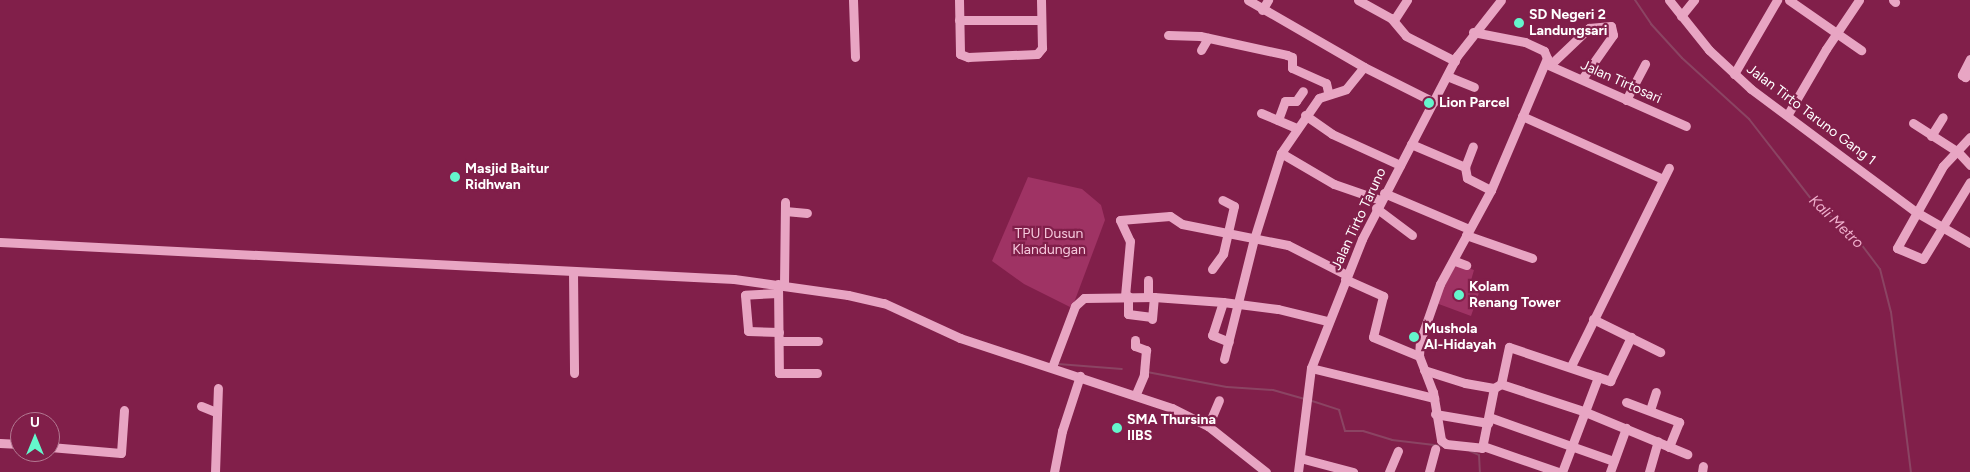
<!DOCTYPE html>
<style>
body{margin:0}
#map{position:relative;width:1970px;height:472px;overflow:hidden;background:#811f4a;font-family:Figtree,sans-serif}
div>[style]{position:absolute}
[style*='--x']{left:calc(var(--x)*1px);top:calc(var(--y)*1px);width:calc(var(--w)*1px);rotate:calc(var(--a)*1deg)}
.green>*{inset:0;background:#9f3364}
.stream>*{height:2px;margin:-1px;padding:0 1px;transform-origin:1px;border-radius:1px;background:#8b4463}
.minor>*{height:9px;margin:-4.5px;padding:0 4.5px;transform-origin:4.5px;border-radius:4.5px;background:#e8a5c3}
.dots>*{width:14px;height:14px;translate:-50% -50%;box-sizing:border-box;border:2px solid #811f4a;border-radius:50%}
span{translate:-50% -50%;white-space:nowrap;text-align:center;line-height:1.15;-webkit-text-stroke:4.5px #811f4a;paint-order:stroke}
.poi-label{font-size:14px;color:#fff;font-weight:700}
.left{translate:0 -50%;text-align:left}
.street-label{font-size:14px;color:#fff}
.park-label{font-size:14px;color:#f6c9dd}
.water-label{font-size:15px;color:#f0b0cd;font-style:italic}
.north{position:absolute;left:10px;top:412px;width:50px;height:50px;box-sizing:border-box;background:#811f4a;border:1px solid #b37992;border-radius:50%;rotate:0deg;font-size:14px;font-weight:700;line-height:20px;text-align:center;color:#fff}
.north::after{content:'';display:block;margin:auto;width:18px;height:22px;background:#64f6cc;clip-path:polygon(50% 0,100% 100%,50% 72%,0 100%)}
</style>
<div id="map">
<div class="green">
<div style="clip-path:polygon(1028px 177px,1082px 189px,1101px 205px,1105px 220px,1072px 308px,1024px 284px,992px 261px)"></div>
<div style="clip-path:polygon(1456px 264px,1474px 270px,1470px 284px,1481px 287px,1471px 316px,1436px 303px)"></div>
</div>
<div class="stream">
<div style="--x:1635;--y:0;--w:29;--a:56"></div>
<div style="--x:1651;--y:24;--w:46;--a:47.6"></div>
<div style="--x:1682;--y:58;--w:91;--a:42.3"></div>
<div style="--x:1749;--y:119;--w:103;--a:52.1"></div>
<div style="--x:1812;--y:200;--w:61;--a:41"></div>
<div style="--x:1858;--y:240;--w:36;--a:53"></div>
<div style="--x:1880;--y:269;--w:44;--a:75.7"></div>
<div style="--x:1891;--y:312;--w:161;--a:82.9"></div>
<div style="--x:1058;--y:364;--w:64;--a:4.5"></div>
<div style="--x:1147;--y:372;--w:81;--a:10.6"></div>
<div style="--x:1227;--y:387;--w:46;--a:3.7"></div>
<div style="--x:1273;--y:390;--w:32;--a:16"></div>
<div style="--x:1309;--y:400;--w:32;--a:18"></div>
<div style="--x:1339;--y:410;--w:22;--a:74"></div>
<div style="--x:1345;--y:431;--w:18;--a:0"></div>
<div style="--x:1363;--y:431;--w:30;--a:17"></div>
<div style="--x:1392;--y:440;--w:51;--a:6.7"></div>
<div style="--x:1470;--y:451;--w:10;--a:24"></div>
<div style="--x:1479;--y:455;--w:17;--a:87"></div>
</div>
<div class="minor">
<div style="--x:853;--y:0;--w:57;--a:88"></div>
<div style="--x:959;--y:0;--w:54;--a:88.9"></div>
<div style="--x:960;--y:54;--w:9;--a:21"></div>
<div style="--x:968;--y:57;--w:69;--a:-2.5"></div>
<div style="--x:1037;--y:54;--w:8;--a:-50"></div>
<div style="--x:1042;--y:48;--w:48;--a:-91.2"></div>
<div style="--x:1248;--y:0;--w:134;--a:30"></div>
<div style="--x:1364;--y:67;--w:78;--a:26.6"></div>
<div style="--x:1358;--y:0;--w:38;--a:29"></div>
<div style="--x:1391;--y:18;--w:23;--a:50"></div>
<div style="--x:1406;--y:36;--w:55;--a:27"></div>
<div style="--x:1669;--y:0;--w:64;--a:51.3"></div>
<div style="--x:1709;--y:50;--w:57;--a:42.9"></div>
<div style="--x:1751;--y:89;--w:206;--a:36.7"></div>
<div style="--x:1916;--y:212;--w:62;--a:29.9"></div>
<div style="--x:1789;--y:0;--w:88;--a:34.8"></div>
<div style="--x:1893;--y:0;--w:3;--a:45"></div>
<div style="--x:1262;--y:10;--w:12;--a:-59"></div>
<div style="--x:1681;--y:16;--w:21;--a:-51"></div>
<div style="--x:959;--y:20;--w:82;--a:0"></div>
<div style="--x:1394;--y:20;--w:24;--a:-57"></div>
<div style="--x:1473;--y:32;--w:53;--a:10.9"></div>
<div style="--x:1525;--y:42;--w:21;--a:25"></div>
<div style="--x:1544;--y:51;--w:8;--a:67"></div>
<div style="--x:1547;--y:58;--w:143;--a:113"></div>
<div style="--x:1491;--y:190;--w:107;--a:118.5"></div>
<div style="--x:1440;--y:284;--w:60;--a:109.3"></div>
<div style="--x:1420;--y:341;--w:15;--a:94"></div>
<div style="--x:1419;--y:356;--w:39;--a:69"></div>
<div style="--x:1433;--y:392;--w:49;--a:80.5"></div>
<div style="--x:1441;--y:440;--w:6;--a:39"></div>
<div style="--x:1446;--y:444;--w:36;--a:6"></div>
<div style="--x:1482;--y:448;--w:61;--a:-78.7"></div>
<div style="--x:1168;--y:35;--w:32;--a:2"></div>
<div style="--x:1200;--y:36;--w:89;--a:12.3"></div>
<div style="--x:1287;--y:55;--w:5;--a:22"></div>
<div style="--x:1292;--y:57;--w:11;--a:90"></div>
<div style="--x:1292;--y:68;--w:37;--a:24"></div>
<div style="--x:1326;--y:83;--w:9;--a:77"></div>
<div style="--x:1201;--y:50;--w:14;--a:-60"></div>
<div style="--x:1970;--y:59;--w:18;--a:117"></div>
<div style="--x:1962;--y:75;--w:4;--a:34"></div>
<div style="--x:1965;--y:77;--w:8;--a:-50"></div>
<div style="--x:1546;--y:64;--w:153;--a:23.9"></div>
<div style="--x:1550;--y:65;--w:54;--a:-43.5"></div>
<div style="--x:1589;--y:28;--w:22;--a:-5"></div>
<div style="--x:1611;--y:26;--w:9;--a:77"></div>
<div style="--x:1613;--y:35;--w:54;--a:125.2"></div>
<div style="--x:1734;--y:74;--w:86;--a:-59.8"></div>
<div style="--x:1447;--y:76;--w:29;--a:22"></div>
<div style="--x:1626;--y:100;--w:41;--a:-62.2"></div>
<div style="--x:1261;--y:113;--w:39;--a:23"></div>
<div style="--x:1788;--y:114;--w:75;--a:-59.7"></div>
<div style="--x:1826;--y:49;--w:59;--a:-56"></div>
<div style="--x:1305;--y:115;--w:33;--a:35"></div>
<div style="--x:1332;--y:134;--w:75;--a:24.5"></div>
<div style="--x:1522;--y:116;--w:154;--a:24.1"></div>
<div style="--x:1278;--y:120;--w:20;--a:-70"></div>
<div style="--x:1285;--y:101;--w:11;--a:0"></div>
<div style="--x:1296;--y:101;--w:12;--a:-55"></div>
<div style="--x:1913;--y:123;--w:54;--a:32.8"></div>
<div style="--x:1958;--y:152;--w:18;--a:47"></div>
<div style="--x:1931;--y:136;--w:22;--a:-58"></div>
<div style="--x:1970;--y:137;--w:40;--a:133"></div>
<div style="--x:1943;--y:166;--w:94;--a:119.3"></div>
<div style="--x:1897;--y:248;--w:28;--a:23"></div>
<div style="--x:1923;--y:259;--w:90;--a:-58.6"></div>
<div style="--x:1411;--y:144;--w:59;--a:23.1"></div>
<div style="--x:1465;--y:167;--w:11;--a:80"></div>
<div style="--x:1467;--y:178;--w:27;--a:27"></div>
<div style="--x:1281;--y:153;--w:61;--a:30.3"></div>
<div style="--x:1334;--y:184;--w:49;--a:19.2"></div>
<div style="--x:1465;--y:167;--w:22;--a:-69"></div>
<div style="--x:1384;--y:193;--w:92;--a:23"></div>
<div style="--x:1376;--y:208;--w:45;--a:36.9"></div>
<div style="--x:785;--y:211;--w:22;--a:5"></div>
<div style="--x:1120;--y:220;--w:50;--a:-4.6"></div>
<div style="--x:1170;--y:216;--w:14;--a:34"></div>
<div style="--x:1182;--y:224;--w:108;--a:11.2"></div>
<div style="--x:1288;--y:245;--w:66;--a:27"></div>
<div style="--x:1120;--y:220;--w:23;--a:65"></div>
<div style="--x:1130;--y:241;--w:55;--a:95.2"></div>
<div style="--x:1466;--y:235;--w:70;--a:19.2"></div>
<div style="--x:0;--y:242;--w:735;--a:2.89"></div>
<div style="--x:734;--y:279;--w:115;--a:8"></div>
<div style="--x:848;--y:295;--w:37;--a:13"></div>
<div style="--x:884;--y:303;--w:84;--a:24.7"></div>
<div style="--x:960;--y:338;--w:223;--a:18.3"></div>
<div style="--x:1172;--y:408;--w:40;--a:26.6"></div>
<div style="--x:1208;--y:426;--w:74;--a:38.4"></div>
<div style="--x:1455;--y:261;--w:12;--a:20"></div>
<div style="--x:1212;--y:269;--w:19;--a:-54"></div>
<div style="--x:1223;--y:254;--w:49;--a:-77.1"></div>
<div style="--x:1234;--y:206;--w:13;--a:-153"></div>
<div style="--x:573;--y:272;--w:101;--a:89.4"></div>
<div style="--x:1345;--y:279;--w:42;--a:24.1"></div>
<div style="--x:1383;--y:296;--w:42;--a:103.7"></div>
<div style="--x:1373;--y:337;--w:50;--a:22.4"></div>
<div style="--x:778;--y:284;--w:89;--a:89.4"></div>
<div style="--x:779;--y:373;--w:38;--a:0"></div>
<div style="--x:784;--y:285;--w:83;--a:-89.3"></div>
<div style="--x:778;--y:293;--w:33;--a:177"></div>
<div style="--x:745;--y:295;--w:36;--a:85"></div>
<div style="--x:748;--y:331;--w:31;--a:2"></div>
<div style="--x:1128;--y:296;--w:18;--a:90"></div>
<div style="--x:1128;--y:314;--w:24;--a:7"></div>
<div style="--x:1148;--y:296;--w:16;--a:-90"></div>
<div style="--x:1223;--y:302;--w:35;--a:108"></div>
<div style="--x:1212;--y:335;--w:18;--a:22"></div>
<div style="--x:1152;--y:319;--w:22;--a:-85"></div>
<div style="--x:1593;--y:319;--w:75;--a:26.2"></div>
<div style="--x:1135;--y:340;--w:6;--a:90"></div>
<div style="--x:1135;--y:346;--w:12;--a:20"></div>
<div style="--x:1146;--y:350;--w:25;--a:95"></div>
<div style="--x:1144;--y:375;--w:21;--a:113"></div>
<div style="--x:779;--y:341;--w:39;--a:0"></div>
<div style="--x:1224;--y:359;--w:124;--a:-76"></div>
<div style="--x:1254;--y:239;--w:90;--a:-72.6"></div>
<div style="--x:1281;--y:153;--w:67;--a:-55.4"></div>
<div style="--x:1319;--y:98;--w:28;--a:-18"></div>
<div style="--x:1346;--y:89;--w:28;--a:-51"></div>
<div style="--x:1571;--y:366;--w:221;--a:-63.7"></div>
<div style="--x:1052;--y:367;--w:65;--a:-69.3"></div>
<div style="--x:1075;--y:306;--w:12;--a:-42"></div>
<div style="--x:1084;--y:298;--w:70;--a:-0.8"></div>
<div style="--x:1154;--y:297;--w:69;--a:4.1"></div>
<div style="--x:1223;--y:302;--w:55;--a:7.3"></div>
<div style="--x:1278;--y:309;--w:50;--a:13.8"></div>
<div style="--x:1311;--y:368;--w:127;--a:13.7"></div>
<div style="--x:1424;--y:370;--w:43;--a:17.6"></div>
<div style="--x:1465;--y:383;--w:29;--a:10"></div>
<div style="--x:1494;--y:388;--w:8;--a:-30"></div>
<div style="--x:1501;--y:384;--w:86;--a:18.2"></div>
<div style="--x:1583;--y:411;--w:113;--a:22.5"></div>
<div style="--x:1501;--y:384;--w:38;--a:-78"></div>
<div style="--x:1509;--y:347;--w:107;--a:18.6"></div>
<div style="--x:1610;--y:381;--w:49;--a:-64.5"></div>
<div style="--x:1626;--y:402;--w:57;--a:20.7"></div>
<div style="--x:1679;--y:422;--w:27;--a:112"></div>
<div style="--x:201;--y:406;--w:16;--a:22"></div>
<div style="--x:1650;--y:410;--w:19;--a:-72"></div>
<div style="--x:1435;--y:414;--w:54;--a:9.6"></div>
<div style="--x:1489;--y:417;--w:132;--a:19.5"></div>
<div style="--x:1208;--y:426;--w:28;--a:-67"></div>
<div style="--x:0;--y:443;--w:20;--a:3"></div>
<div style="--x:1483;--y:446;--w:79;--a:19.1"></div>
<div style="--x:50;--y:447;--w:71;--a:4.8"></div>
<div style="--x:121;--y:453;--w:43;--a:-86"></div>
<div style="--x:1300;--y:458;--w:55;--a:14.8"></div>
<div style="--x:215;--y:472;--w:84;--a:-88"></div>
<div style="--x:1054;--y:472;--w:42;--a:-79"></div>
<div style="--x:1062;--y:431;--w:58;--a:-71.9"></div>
<div style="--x:1298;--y:472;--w:105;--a:-82.9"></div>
<div style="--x:1311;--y:368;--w:139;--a:-68.4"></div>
<div style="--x:1362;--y:239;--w:206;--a:-62.6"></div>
<div style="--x:1457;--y:56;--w:71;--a:-51.8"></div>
<div style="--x:1389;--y:472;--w:23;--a:-67"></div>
<div style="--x:1429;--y:472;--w:24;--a:-75"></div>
<div style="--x:1562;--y:472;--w:102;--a:-69.2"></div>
<div style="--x:1610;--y:472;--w:47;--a:-70"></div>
<div style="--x:1649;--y:472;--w:32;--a:-74"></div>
<div style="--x:1702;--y:472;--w:6;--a:-81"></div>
</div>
<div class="dots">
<div style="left:1519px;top:23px;background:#64f6cc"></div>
<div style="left:1429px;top:103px;background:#64f6cc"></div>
<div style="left:455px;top:177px;background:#64f6cc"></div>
<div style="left:1459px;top:295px;background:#64f6cc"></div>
<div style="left:1414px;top:337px;background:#64f6cc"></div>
<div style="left:1117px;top:428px;background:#64f6cc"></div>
</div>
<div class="poi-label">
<span class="left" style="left:1529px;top:23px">SD Negeri 2<br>Landungsari</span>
<span class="left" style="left:1439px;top:103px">Lion Parcel</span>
<span class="left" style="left:465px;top:177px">Masjid Baitur<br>Ridhwan</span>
<span class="left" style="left:1469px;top:295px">Kolam<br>Renang Tower</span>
<span class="left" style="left:1424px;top:337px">Mushola<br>Al-Hidayah</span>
<span class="left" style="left:1127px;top:428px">SMA Thursina<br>IIBS</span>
</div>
<div class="street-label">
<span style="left:1621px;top:82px;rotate:24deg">Jalan Tirtosari</span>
<span style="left:1811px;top:115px;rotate:37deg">Jalan Tirto Taruno Gang 1</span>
<span style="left:1359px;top:219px;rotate:-65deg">Jalan Tirto Taruno</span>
</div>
<div class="park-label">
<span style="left:1049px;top:242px">TPU Dusun<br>Klandungan</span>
</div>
<div class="water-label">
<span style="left:1836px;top:222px;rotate:44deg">Kali Metro</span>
</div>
<div class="north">U</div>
</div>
